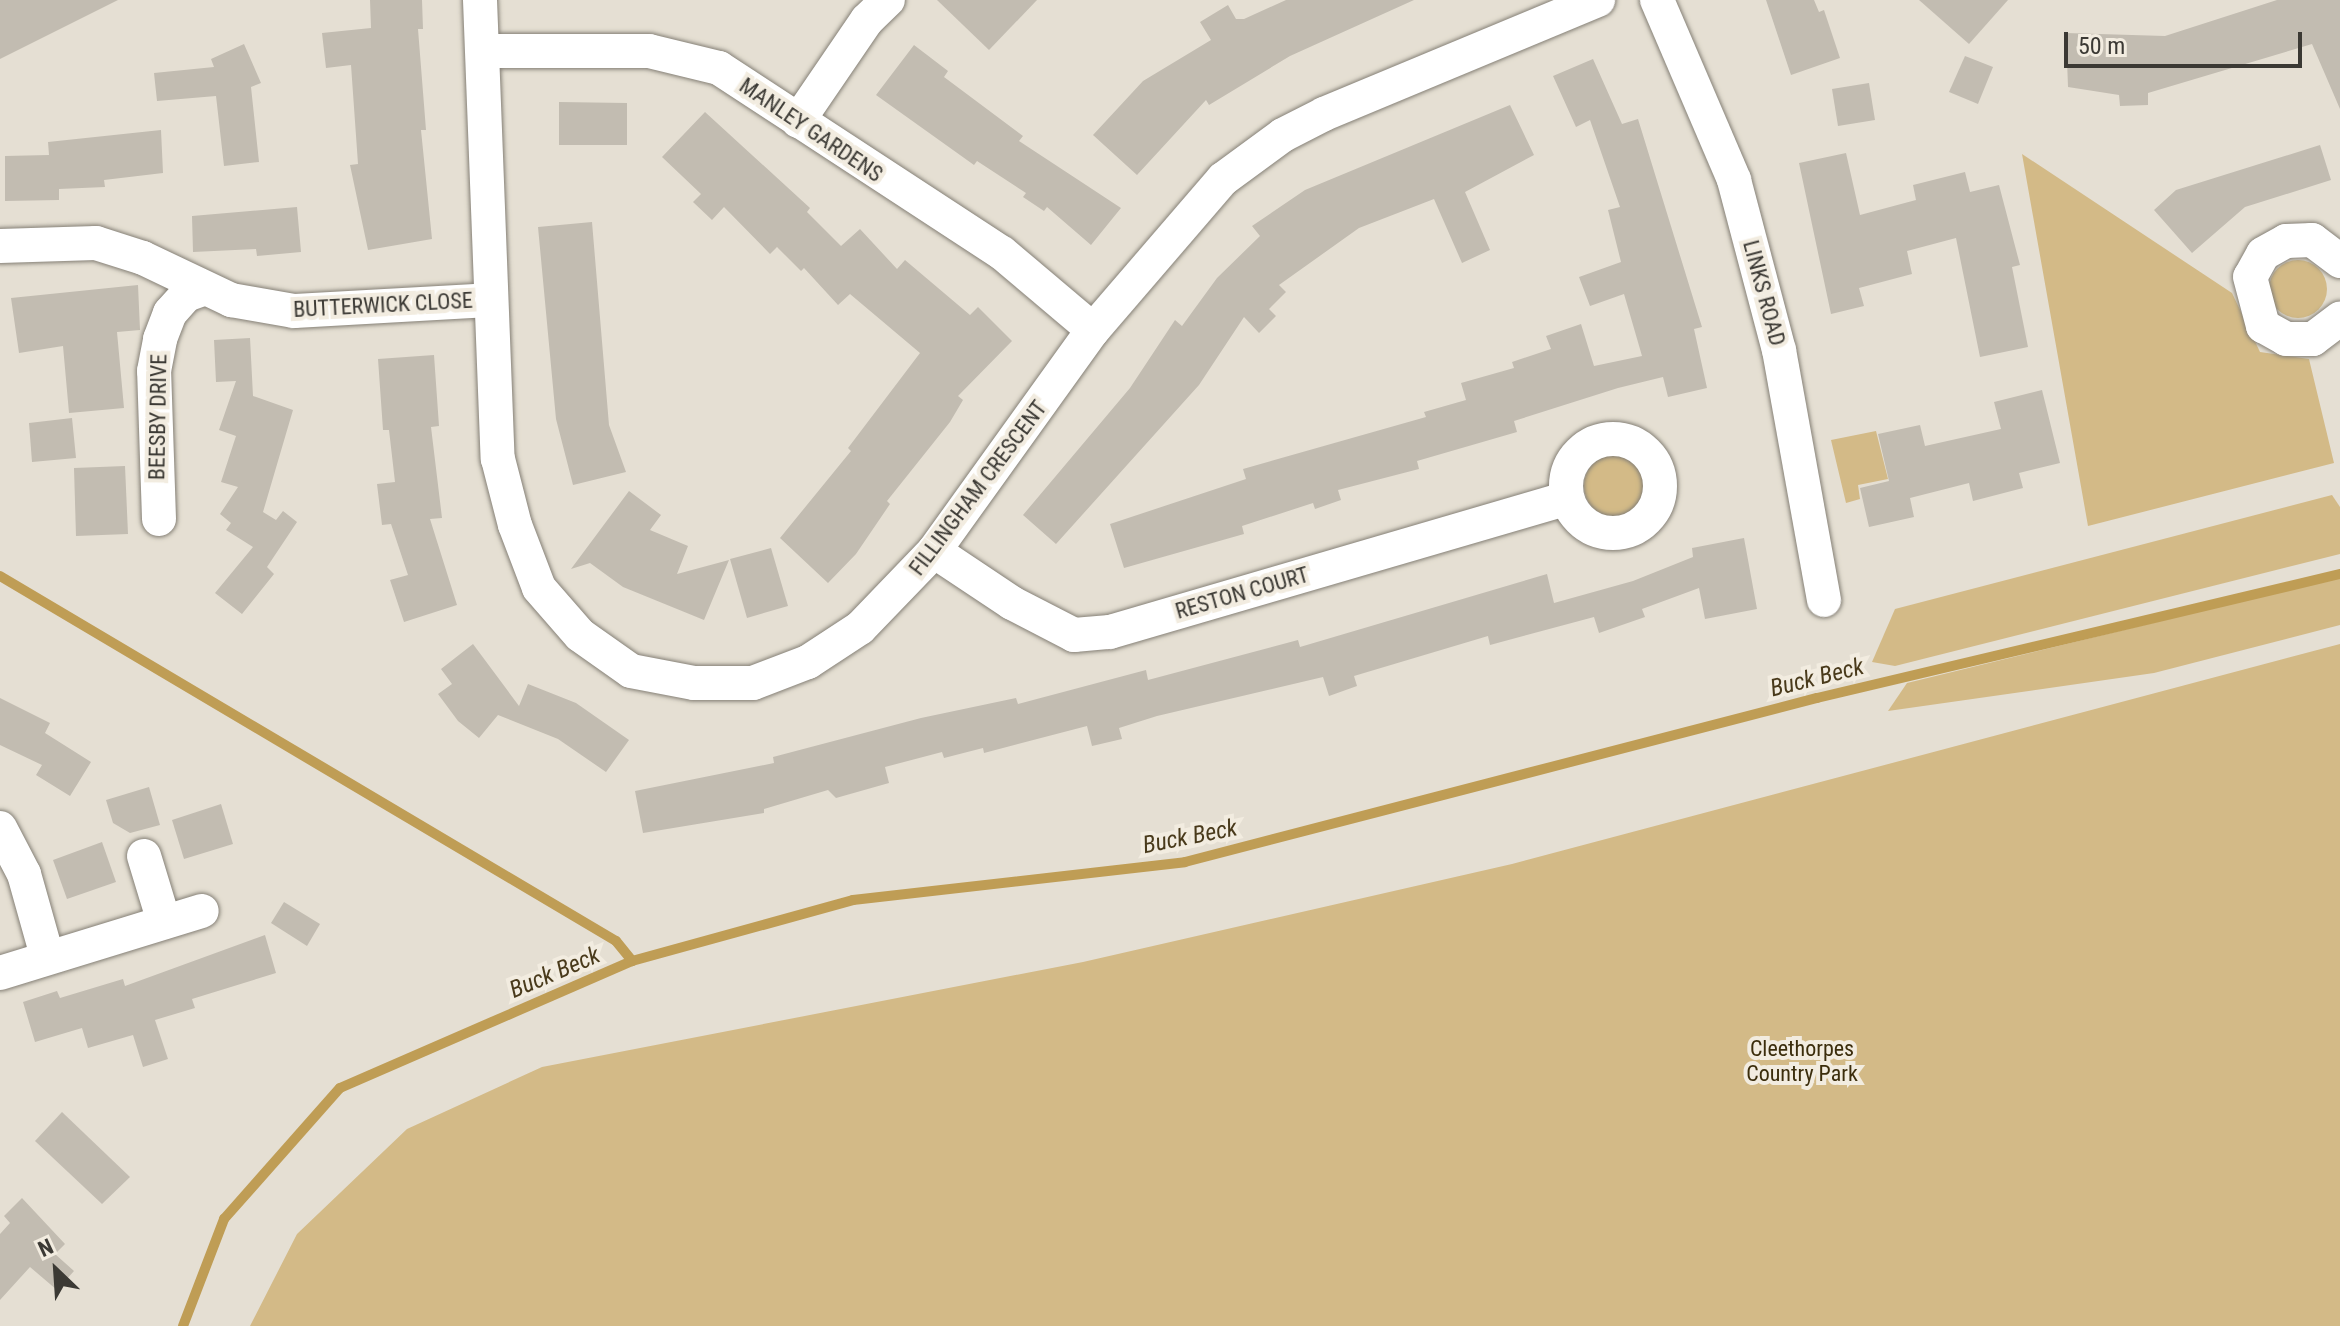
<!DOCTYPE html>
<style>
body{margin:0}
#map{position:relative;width:2340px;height:1326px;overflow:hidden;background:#e5dfd3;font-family:"Roboto Condensed",sans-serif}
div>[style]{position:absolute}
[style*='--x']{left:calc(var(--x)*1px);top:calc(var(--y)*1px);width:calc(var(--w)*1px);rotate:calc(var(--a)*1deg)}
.green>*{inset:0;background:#d3ba87}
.round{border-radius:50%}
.stream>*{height:10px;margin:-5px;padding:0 5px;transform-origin:5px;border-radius:5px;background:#bf9d55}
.building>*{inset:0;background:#c2bcb1}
.roads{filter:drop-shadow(0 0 2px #858076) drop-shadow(0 0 2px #858076)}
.street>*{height:34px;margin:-17px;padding:0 17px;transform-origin:17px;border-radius:17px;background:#fff}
.street>.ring{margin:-17px;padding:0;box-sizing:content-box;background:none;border:34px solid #fff;border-radius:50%}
span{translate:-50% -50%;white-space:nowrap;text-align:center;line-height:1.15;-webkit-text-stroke:8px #f2ece0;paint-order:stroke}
.street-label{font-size:22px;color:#3b3934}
.park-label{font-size:22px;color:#3b2d0c}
.water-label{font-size:24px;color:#493a1b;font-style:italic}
.north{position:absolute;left:16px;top:1230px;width:80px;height:80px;-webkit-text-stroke:6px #f2ece0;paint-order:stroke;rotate:335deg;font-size:22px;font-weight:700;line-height:32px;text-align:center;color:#3b3934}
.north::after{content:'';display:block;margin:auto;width:28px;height:36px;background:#3b3934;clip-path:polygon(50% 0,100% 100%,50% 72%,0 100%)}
.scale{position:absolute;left:2064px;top:32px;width:238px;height:36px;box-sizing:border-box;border:4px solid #3b3934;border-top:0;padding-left:10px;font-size:24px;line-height:28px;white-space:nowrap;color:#3b3934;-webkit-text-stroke:6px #f2ece0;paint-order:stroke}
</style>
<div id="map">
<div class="green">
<div style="clip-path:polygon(2022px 154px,2232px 293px,2260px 352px,2309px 359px,2334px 463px,2088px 526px)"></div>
<div class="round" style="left:2269px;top:260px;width:58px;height:58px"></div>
<div style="clip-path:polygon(1876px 431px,1888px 479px,1858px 485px,1860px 499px,1846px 503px,1831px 440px)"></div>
<div class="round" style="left:1584px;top:454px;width:64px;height:64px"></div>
<div style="clip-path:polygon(2332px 495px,2340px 507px,2340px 554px,1895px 666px,1872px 662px,1895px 609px)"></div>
<div style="clip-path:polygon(2340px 577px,2340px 625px,2154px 673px,1888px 711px,1907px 683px)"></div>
<div style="clip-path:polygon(2340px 644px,2340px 1326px,250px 1326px,297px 1234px,407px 1129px,542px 1067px,1083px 962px,1512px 864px)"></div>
</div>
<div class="stream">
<div style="--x:0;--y:576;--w:716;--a:30.65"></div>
<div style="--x:616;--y:941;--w:26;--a:51"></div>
<div style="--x:183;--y:1326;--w:115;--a:-69"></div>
<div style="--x:224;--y:1219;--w:175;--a:-48.5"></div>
<div style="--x:340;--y:1088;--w:318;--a:-23.5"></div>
<div style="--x:632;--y:961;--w:229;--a:-15.4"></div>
<div style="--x:853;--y:900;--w:334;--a:-6.5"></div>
<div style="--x:1185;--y:862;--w:653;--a:-14.55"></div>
<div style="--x:1817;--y:698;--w:537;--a:-13.34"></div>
</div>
<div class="building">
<div style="clip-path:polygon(0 0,118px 0,0 59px)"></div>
<div style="clip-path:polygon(370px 0,422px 0,423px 29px,418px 29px,426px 130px,421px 130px,432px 239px,368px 250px,350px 165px,358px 164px,351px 65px,326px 68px,322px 33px,371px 28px)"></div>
<div style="clip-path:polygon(937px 0,1037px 0,989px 50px)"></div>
<div style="clip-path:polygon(1286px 0,1414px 0,1290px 56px,1209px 105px,1206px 100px,1137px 175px,1093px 135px,1143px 81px,1211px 40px,1200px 22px,1228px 5px,1236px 19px,1244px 19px)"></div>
<div style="clip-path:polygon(1766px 0,1814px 0,1819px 12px,1824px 10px,1840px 58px,1791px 75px)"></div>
<div style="clip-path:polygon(1919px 0,2008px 0,1969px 44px)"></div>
<div style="clip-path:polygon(2277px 0,2340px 0,2340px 109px,2312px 44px,2148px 93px,2148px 105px,2120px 106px,2119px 95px,2068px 87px,2066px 33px,2165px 36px)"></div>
<div style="clip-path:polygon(244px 44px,261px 83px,251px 87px,259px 162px,224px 166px,216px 96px,157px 101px,154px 73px,214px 67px,211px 59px)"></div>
<div style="clip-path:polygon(914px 45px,948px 71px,944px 77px,1023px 136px,1019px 141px,1121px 208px,1091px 245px,1047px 207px,1044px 211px,1023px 197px,1026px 193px,977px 161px,974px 165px,876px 95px)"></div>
<div style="clip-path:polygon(1965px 56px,1993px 67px,1978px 104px,1949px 92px)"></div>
<div style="clip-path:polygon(1593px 59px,1622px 124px,1638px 119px,1702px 327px,1694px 329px,1707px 388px,1668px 397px,1663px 377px,1618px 388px,1514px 421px,1517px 432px,1417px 461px,1419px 469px,1338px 490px,1341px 500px,1315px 509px,1313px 503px,1242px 526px,1244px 534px,1124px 568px,1110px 524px,1246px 479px,1243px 469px,1426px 417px,1424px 412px,1466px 400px,1461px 383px,1514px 368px,1512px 362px,1551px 349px,1546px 336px,1581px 324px,1594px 366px,1642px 356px,1624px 294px,1590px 306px,1579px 277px,1621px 262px,1608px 210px,1620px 207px,1590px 120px,1576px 127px,1553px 76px)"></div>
<div style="clip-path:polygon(1869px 83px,1875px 120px,1838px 126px,1832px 89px)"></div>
<div style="clip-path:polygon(559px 102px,627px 103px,627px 145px,559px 145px)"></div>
<div style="clip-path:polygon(1510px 105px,1534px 155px,1465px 192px,1490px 250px,1462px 263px,1434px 199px,1359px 228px,1279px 285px,1286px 292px,1269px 309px,1276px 316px,1259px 333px,1244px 317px,1199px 385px,1056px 544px,1023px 515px,1130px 388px,1175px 320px,1182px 326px,1217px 278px,1260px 236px,1252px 226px,1305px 190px)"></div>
<div style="clip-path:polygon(705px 112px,810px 208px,807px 212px,841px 246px,860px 229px,897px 269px,905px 260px,970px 315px,978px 307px,1012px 341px,958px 396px,963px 400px,950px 422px,887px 501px,890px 504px,856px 554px,828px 583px,780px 538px,851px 451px,848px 448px,920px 353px,850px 294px,838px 305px,804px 268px,801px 271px,777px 247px,770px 254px,724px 207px,712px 220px,693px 202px,701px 194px,662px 157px)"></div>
<div style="clip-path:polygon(161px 130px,163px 173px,104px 180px,105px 187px,59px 189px,59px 200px,5px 201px,5px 156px,49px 155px,48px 142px)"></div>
<div style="clip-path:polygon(2320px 145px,2331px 180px,2245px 207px,2192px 253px,2154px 210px,2176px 190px)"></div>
<div style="clip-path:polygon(1846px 153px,1860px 215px,1916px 200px,1913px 185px,1965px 172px,1970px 192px,1999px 185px,2020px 265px,2012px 267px,2028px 347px,1980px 357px,1956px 238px,1907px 251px,1912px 274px,1859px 288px,1864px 306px,1831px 314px,1799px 163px)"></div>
<div style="clip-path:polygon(297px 207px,301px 252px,257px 256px,256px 249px,193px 252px,192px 216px)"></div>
<div style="clip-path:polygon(592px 222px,609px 425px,626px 472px,573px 485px,556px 419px,538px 227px)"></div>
<div style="clip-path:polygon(138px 285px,140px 330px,117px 332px,124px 408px,69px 413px,63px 346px,19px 353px,11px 298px)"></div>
<div style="clip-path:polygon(250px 338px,253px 396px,293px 410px,263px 512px,276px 520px,283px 511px,297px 522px,267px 567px,274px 574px,242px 614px,215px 593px,253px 547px,226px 530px,231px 523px,220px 514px,238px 487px,221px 482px,236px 436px,219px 430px,236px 381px,216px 382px,214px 340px)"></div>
<div style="clip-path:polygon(434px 355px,439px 426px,431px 427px,442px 518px,430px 519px,457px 605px,404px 622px,390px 580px,408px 575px,391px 524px,382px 525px,377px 484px,395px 482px,389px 430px,383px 430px,378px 359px)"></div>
<div style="clip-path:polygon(2042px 390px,2060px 463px,2019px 473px,2023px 488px,1973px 501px,1969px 483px,1910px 498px,1914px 517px,1869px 527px,1860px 488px,1889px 481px,1878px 434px,1920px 425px,1925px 446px,2001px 429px,1994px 402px)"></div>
<div style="clip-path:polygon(72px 418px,76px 458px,32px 462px,29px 423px)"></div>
<div style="clip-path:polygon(125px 466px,128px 534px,76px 536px,74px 468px)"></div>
<div style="clip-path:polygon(629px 491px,661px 515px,650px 530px,688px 546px,677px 574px,729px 560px,704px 620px,623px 587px,590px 563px,571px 569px)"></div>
<div style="clip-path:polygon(1744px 538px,1757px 609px,1705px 619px,1699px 588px,1642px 609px,1645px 617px,1599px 633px,1594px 617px,1490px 645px,1488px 636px,1354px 676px,1357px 686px,1329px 696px,1323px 677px,1157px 716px,1119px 728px,1122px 739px,1092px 746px,1087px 726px,984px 753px,983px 748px,944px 758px,942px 752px,885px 767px,889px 783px,836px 798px,828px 790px,764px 809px,764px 813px,643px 833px,635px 791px,774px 763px,773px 757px,921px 718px,1016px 698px,1018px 704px,1146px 670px,1148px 680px,1298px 640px,1300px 647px,1547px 574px,1554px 603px,1633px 581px,1693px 557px,1692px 548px)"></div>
<div style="clip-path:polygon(771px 548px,788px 606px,747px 618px,730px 559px)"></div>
<div style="clip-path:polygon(473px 644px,519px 706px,528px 684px,576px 703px,629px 740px,606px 772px,558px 739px,498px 715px,479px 738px,458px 721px,438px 694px,452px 684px,441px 669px)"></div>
<div style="clip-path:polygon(0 698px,50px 723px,45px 733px,91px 762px,70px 796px,36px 775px,42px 765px,0 745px)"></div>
<div style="clip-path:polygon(149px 787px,160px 825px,130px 833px,113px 823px,106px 800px)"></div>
<div style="clip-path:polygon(221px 804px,233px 844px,184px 859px,172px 820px)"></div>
<div style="clip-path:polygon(102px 842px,116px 882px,67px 899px,53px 860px)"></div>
<div style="clip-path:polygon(284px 902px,320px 924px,307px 946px,271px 923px)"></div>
<div style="clip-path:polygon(265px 935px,276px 973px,192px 999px,195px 1008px,155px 1020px,168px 1059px,143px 1067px,133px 1035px,88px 1048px,82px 1028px,35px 1042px,23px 1002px,57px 991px,60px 998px,123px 979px,125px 986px)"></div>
<div style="clip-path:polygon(62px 1112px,130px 1177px,102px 1204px,35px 1141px)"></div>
<div style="clip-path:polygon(22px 1198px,65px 1244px,55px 1254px,74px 1271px,57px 1290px,30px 1267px,0 1300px,0 1234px,10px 1223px,4px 1216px)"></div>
</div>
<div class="roads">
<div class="street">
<div style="--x:480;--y:0;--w:459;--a:87.8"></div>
<div style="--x:498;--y:459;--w:68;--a:75.6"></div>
<div style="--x:515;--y:525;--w:67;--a:69.1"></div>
<div style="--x:539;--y:588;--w:62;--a:48.9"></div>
<div style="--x:580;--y:635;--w:62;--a:35.2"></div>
<div style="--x:631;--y:671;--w:64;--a:10.8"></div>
<div style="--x:694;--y:683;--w:59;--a:0"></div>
<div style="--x:753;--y:683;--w:59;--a:-20.9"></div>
<div style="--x:808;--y:662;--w:62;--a:-33.2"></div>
<div style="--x:860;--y:628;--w:107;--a:-46.1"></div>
<div style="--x:934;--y:551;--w:272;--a:-54.3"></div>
<div style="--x:1093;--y:330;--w:199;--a:-49.3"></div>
<div style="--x:1223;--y:179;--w:74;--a:-36.3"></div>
<div style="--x:1283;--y:135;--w:46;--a:-27.1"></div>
<div style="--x:1324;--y:114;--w:297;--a:-22.6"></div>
<div style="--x:1657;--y:0;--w:196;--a:66.8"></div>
<div style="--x:1734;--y:180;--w:176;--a:75.2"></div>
<div style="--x:1779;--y:350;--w:254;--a:79.8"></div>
<div style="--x:485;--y:51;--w:164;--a:0"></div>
<div style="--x:649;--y:51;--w:72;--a:13.7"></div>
<div style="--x:719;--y:68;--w:338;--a:33.2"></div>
<div style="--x:1002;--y:253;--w:119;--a:40.2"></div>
<div style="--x:798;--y:121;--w:122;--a:-55.7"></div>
<div style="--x:867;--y:20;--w:29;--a:-44"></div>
<div style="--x:0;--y:246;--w:96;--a:-1.8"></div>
<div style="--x:96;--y:243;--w:49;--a:17.7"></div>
<div style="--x:143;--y:258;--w:98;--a:25.5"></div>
<div style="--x:231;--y:300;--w:64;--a:9.9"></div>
<div style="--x:294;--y:311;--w:196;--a:-3.2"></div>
<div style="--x:2340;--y:261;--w:35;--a:-143"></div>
<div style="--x:2312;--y:240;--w:26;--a:178"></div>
<div style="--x:2286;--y:241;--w:26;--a:151"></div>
<div style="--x:2263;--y:254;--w:26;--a:119"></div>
<div style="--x:2250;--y:277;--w:51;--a:75.1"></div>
<div style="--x:2263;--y:326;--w:26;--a:29"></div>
<div style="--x:2286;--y:339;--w:27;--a:0"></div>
<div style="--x:2313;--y:339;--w:34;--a:-37"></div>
<div class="ring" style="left:1566px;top:439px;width:60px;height:60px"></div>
<div style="--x:159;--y:519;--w:148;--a:-91.9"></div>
<div style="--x:154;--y:371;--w:33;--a:-79"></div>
<div style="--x:160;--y:339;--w:28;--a:-69"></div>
<div style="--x:170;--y:313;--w:24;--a:-48"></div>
<div style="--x:186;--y:295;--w:20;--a:-20"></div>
<div style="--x:934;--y:551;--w:94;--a:33.7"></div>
<div style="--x:1012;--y:603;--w:70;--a:27.3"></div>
<div style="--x:1074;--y:635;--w:36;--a:-5"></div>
<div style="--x:1110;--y:632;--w:476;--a:-16.3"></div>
<div style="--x:0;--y:828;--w:52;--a:62.4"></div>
<div style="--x:24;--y:874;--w:85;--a:74.3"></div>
<div style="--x:144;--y:856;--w:69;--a:73.1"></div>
<div style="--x:0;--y:973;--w:211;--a:-17.1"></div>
</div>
</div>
<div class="street-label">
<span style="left:811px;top:130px;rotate:34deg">MANLEY GARDENS</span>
<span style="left:1764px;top:293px;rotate:75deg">LINKS ROAD</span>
<span style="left:383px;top:305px;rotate:-3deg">BUTTERWICK CLOSE</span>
<span style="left:158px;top:417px;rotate:-89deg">BEESBY DRIVE</span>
<span style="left:978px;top:488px;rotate:-53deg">FILLINGHAM CRESCENT</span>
<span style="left:1242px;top:593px;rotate:-16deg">RESTON COURT</span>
</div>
<div class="park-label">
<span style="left:1802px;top:1061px">Cleethorpes<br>Country Park</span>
</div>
<div class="water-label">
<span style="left:1817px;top:678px;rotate:-14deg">Buck Beck</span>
<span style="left:1190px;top:837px;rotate:-11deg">Buck Beck</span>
<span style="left:555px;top:973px;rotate:-23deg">Buck Beck</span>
</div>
<div class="north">N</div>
<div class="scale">50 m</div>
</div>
